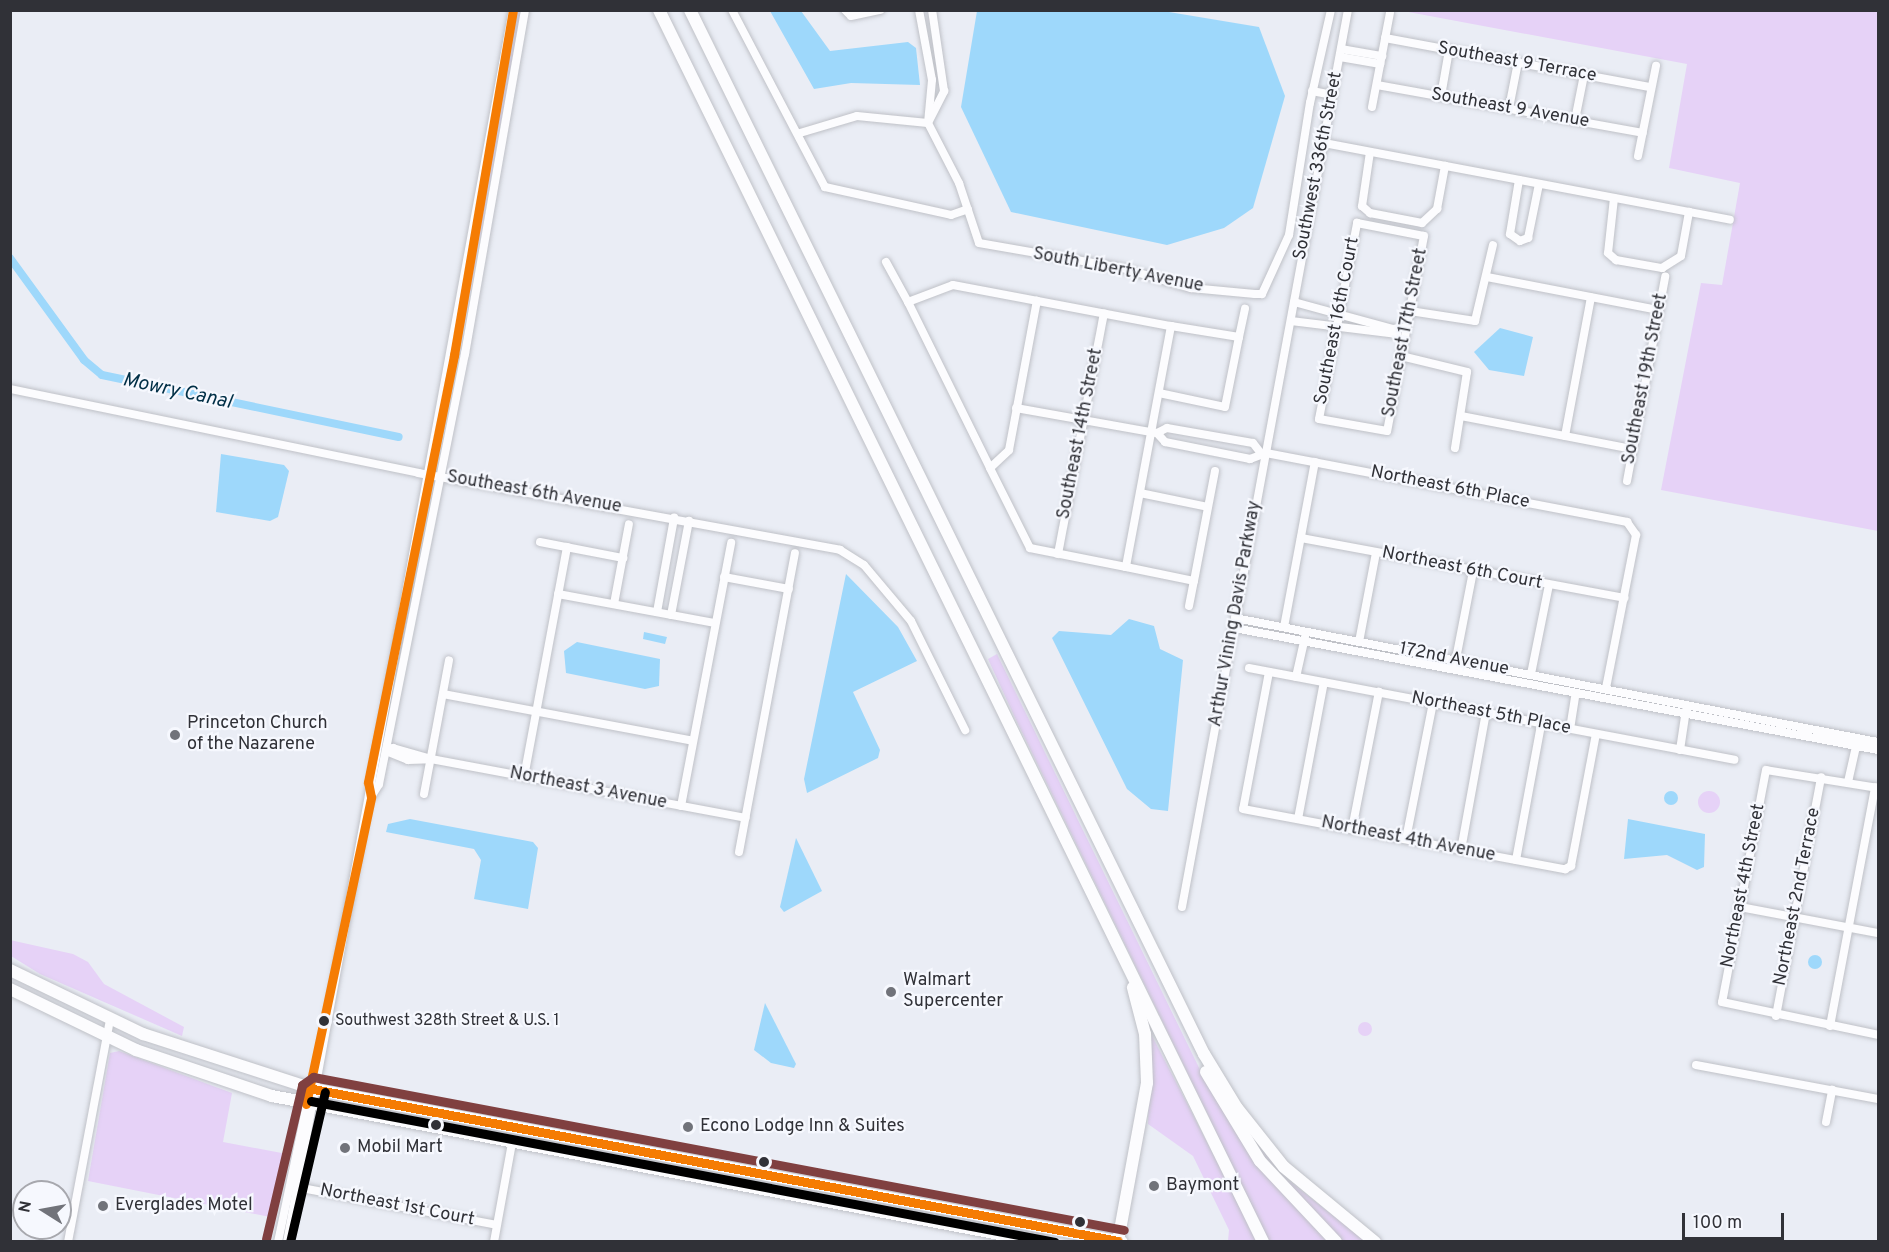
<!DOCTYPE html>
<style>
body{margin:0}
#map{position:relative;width:1889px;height:1252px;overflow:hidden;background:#eaedf5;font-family:Overpass,sans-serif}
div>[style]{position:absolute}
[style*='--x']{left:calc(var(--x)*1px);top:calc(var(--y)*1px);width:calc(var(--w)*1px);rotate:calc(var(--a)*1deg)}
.green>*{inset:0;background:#e6d2f7}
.round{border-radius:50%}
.water>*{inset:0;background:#9ed8fb}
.canal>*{height:8px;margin:-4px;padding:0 4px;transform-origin:4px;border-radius:4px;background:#9ed8fb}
.roads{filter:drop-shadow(0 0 2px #bfc1c7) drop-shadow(0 0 2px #bfc1c7)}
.minor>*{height:8px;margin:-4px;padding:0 4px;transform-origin:4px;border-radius:4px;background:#fcfcfe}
.highway>*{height:12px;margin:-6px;padding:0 6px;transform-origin:6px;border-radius:6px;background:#fcfcfe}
.bus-1>*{height:9px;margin:-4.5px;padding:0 4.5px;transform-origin:4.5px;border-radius:4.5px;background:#f57c03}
.bus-2>*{height:9px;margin:-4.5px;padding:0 4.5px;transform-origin:4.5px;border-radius:4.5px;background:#000}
.bus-3>*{height:9px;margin:-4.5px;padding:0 4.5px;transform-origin:4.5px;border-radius:4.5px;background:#804040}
.dots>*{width:16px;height:16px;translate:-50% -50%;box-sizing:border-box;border:3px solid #f6f8fe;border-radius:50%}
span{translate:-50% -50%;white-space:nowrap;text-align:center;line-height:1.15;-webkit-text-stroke:4.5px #f6f8fe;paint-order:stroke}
.bus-label{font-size:16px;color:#303137}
.left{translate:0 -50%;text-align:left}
.street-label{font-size:18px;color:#303137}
.poi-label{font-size:18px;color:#303137}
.water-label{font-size:20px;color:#002f46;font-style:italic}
.frame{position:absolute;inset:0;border:12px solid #303137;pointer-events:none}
.north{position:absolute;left:12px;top:1180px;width:60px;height:60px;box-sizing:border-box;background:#f6f8fe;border:2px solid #a7a8ae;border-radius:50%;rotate:281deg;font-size:16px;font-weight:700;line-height:24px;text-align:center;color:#303137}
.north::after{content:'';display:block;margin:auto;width:21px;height:27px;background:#71737a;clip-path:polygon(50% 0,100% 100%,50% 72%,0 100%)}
.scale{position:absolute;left:1682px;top:1213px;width:102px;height:27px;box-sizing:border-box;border:3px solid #303137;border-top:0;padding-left:8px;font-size:18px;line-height:21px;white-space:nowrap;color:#303137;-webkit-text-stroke:4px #f6f8fe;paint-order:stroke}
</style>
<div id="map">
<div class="green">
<div style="clip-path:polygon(517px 11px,521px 11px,461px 344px,460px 337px)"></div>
<div style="clip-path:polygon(1403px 11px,1878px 11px,1878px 531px,1661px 490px,1701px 283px,1722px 285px,1740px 183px,1669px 168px,1687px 64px)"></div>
<div style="clip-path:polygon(409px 600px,410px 609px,397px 677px,395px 676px)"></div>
<div style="clip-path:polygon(997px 654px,1206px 1082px,1331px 1241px,1269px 1241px,1016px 720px,988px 659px)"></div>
<div class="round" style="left:1698px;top:791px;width:22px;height:22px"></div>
<div style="clip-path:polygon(10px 940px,73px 954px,88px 962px,104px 984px,184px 1027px,182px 1036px,40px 974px,11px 956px)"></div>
<div class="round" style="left:1358px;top:1022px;width:14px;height:14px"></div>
<div style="clip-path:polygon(1150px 1032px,1192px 1113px,1257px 1241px,1228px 1241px,1229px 1230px,1193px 1156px,1148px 1124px)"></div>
<div style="clip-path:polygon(119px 1051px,232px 1093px,223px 1142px,287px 1154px,275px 1218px,88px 1181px,110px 1053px)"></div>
<div style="clip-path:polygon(1242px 1124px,1288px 1180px,1365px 1241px,1342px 1241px,1266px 1161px)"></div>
</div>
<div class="water">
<div style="clip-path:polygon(770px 11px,801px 11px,830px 51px,908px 42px,916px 48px,920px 85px,851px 83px,814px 89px)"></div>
<div style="clip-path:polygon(977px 11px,1163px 11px,1259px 27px,1285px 96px,1253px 208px,1224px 228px,1167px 245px,1011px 212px,961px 107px)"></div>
<div style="clip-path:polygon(1500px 328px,1533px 337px,1524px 376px,1489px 370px,1474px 352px)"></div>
<div style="clip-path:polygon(221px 454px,284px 465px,289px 471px,278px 517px,270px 521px,216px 512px)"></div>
<div style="clip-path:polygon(846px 574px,898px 627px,917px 661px,853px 692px,880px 750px,878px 758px,807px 793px,804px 779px)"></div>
<div style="clip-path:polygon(1129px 619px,1154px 626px,1160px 649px,1183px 660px,1168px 811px,1151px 809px,1127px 789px,1052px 638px,1059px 631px,1111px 635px)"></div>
<div style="clip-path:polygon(644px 632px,667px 637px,665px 644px,643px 639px)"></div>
<div style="clip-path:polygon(577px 642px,660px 659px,659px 686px,645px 689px,566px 673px,564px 651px)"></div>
<div class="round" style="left:1664px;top:791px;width:14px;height:14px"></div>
<div style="clip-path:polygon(410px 819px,533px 842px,538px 848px,528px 909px,474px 899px,481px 860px,474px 849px,386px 832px,388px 824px)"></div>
<div style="clip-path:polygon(1628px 819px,1705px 834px,1704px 867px,1697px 870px,1667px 855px,1624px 859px)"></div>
<div style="clip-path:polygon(796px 838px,822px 891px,784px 912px,780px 907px)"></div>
<div class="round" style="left:1808px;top:955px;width:14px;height:14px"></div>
<div style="clip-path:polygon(765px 1003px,796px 1064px,794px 1068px,771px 1063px,754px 1050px)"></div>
</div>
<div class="canal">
<div style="--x:10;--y:258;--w:126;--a:54"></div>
<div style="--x:84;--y:360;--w:23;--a:40"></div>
<div style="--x:102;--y:375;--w:303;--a:11.8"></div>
</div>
<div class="roads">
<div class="minor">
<div style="--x:732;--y:10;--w:200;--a:62.3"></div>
<div style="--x:825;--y:187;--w:129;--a:12.5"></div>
<div style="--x:951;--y:215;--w:18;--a:-19"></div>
<div style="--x:845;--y:10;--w:8;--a:45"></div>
<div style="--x:851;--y:16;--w:30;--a:-12"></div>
<div style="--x:919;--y:10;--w:71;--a:79.5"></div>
<div style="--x:932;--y:80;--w:43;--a:95.3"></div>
<div style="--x:928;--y:123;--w:68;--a:62.7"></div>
<div style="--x:959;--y:183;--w:63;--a:71.6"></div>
<div style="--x:979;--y:243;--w:145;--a:9.9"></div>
<div style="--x:1122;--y:268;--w:72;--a:16.2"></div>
<div style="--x:1191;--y:288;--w:64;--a:5.4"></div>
<div style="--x:1255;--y:294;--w:7;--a:0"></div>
<div style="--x:1262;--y:294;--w:65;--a:-65.4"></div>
<div style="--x:1289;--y:235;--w:134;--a:-81"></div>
<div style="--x:1310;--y:103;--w:95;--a:-77.3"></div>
<div style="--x:1385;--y:38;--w:269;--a:10.5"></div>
<div style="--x:1341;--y:49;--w:42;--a:9.7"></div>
<div style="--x:1340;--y:57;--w:41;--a:9.9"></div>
<div style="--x:1377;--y:85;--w:270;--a:10.2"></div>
<div style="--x:1312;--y:91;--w:21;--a:11"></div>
<div style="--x:1441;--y:96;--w:47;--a:-80.1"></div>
<div style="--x:1372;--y:107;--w:96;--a:-79.2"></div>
<div style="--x:1509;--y:108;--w:47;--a:-78.9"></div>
<div style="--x:1575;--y:120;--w:46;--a:-78.7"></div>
<div style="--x:800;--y:133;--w:59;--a:-16.6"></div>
<div style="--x:857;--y:116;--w:71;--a:5.6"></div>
<div style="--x:928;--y:123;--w:36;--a:-63"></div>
<div style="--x:944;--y:91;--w:82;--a:-98.4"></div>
<div style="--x:1324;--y:143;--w:413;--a:10.7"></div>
<div style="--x:1370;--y:152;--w:55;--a:98.4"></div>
<div style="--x:1362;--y:206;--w:11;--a:41"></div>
<div style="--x:1370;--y:213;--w:53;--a:10.9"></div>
<div style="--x:1422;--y:223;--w:21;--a:-43"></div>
<div style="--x:1437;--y:209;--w:44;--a:-79.5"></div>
<div style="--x:1638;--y:156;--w:92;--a:-78.7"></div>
<div style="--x:1519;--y:180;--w:55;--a:99.5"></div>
<div style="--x:1510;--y:234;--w:12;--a:35"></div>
<div style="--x:1520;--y:241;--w:9;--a:-21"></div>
<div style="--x:1528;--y:238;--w:55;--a:-78.5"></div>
<div style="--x:1614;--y:198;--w:55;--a:96.2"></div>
<div style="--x:1608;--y:253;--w:11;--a:41"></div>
<div style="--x:1616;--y:260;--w:47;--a:9.9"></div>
<div style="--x:1662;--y:268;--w:22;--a:-32"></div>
<div style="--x:1681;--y:256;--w:45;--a:-79.7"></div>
<div style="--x:1357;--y:223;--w:68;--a:11"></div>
<div style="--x:1424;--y:236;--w:198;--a:100.7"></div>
<div style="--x:1387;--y:431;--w:69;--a:-170"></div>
<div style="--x:1319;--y:419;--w:200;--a:-79"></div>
<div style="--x:886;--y:262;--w:46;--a:61.2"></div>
<div style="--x:908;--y:302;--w:48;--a:-20.7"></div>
<div style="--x:953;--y:285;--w:222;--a:10.7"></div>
<div style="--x:1171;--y:326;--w:245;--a:100.6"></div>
<div style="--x:1126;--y:567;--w:98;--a:-168.8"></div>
<div style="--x:1030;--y:548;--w:89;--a:-116.6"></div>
<div style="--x:1487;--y:277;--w:175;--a:10.9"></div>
<div style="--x:908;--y:302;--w:185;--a:63.7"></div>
<div style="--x:990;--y:468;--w:26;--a:-43"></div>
<div style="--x:1009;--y:450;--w:152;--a:-79.4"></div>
<div style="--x:1294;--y:302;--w:103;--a:15.3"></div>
<div style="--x:1393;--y:329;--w:13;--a:-9"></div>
<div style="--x:1410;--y:311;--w:66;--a:8.7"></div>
<div style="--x:1475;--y:321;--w:78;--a:-76.7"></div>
<div style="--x:1291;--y:321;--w:107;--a:7"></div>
<div style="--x:1239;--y:337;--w:29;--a:-78"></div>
<div style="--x:1401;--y:356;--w:68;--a:13.6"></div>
<div style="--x:1467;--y:372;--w:77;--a:99"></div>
<div style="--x:10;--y:389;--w:417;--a:11.6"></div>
<div style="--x:418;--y:473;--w:429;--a:10.3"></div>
<div style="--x:840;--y:550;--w:28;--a:32"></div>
<div style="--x:864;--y:565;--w:73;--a:50"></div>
<div style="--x:911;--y:621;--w:122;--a:63.6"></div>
<div style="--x:1159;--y:393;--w:67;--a:12"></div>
<div style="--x:1225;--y:407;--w:71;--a:-78.7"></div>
<div style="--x:1239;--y:337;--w:69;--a:-170.8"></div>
<div style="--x:1016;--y:408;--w:143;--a:10.1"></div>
<div style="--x:1157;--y:433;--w:12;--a:48"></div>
<div style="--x:1165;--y:442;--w:87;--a:11.3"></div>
<div style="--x:1250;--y:459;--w:17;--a:-21"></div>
<div style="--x:1266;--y:453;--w:368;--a:10.8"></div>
<div style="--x:1627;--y:522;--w:16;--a:55"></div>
<div style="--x:1636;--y:535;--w:156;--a:101.1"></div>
<div style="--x:1461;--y:416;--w:175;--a:10.9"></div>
<div style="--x:1157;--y:433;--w:11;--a:-27"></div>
<div style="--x:1167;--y:428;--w:87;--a:9.9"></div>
<div style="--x:1253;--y:443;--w:11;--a:52"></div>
<div style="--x:1565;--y:436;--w:141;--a:-79.4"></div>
<div style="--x:1627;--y:481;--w:208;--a:-79.4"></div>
<div style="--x:1140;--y:493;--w:69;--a:11.6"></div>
<div style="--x:1301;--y:538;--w:329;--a:10.5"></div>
<div style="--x:540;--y:542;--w:85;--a:10.9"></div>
<div style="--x:1058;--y:554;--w:245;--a:-79.2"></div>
<div style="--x:1126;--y:567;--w:69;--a:11.6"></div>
<div style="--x:1194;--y:581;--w:112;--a:-79.2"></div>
<div style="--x:724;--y:577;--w:66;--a:10.5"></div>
<div style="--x:558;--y:594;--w:160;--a:10.5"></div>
<div style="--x:614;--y:604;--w:81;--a:-79.4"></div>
<div style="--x:1189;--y:606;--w:25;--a:-79"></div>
<div style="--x:657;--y:612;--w:96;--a:-79.7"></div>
<div style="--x:671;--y:615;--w:96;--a:-79.2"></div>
<div style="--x:1235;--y:618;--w:655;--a:10.92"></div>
<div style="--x:1284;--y:627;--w:168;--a:-79.4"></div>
<div style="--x:1234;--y:628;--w:655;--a:10.73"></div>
<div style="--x:1359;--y:642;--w:91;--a:-79.2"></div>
<div style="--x:1455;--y:664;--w:95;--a:-79"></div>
<div style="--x:1249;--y:668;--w:494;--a:10.7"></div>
<div style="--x:1269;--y:672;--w:139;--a:100.7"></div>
<div style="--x:1243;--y:809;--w:328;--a:10.6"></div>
<div style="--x:1565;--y:869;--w:7;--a:-27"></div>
<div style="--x:1571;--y:866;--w:134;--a:-79.3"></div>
<div style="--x:1531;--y:674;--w:91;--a:-78.6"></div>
<div style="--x:1296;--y:677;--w:41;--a:-77.3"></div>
<div style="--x:443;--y:694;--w:254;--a:10.6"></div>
<div style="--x:1570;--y:729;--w:36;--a:-81"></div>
<div style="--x:1680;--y:750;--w:40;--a:-81.5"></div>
<div style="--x:386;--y:751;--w:24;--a:22"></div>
<div style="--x:408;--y:760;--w:23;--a:-2"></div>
<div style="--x:431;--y:759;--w:320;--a:10.6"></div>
<div style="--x:386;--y:751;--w:8;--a:-23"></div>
<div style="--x:393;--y:748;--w:40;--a:16"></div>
<div style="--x:524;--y:777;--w:234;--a:-79.4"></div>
<div style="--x:1848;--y:782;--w:41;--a:-77.3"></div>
<div style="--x:1878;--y:788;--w:113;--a:-170.9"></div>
<div style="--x:1766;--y:770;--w:236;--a:100.7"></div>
<div style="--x:1722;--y:1002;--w:159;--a:11.9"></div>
<div style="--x:424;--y:794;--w:136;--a:-79.4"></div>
<div style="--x:371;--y:797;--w:15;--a:-58"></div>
<div style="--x:379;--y:784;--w:439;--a:-78.7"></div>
<div style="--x:465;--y:354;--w:349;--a:-80.1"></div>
<div style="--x:681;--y:806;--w:268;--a:-79.2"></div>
<div style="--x:1298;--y:819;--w:139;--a:-79.3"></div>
<div style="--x:1352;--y:829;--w:140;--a:-78.9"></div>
<div style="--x:1406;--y:839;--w:139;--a:-78.8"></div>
<div style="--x:1461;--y:850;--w:139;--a:-79.7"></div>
<div style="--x:739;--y:852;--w:304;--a:-79.4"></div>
<div style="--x:1516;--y:860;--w:137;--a:-79.5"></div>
<div style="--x:1182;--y:907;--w:912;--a:-79.52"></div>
<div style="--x:1740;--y:907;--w:140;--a:10.7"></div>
<div style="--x:1776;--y:1016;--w:243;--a:-79.3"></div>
<div style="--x:1830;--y:1026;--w:243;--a:-79.3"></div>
<div style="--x:1696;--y:1065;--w:185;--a:10.6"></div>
<div style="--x:1826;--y:1122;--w:33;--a:-79"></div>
<div style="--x:298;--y:1182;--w:11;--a:38"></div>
<div style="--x:307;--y:1189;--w:193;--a:10.7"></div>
<div style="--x:68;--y:1242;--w:226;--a:-79.3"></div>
<div style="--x:278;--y:1242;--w:145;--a:-78.1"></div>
<div style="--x:287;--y:1242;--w:1253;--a:-79.61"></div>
<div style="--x:494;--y:1242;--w:101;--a:-79.7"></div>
</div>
<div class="highway">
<div style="--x:659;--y:10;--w:1372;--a:63.88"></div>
<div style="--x:690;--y:10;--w:1164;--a:63.79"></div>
<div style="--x:1204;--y:1054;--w:63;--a:58.6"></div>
<div style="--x:1237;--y:1108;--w:75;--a:51.5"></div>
<div style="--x:1284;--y:1167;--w:118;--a:39.5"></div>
<div style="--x:10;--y:970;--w:148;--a:25.7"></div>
<div style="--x:143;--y:1034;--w:179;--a:17.9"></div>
<div style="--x:313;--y:1089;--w:823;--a:10.71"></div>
<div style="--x:10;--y:989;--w:140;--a:25.8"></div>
<div style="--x:136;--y:1050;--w:144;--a:18.7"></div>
<div style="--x:272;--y:1096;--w:784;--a:10.74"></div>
<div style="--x:1206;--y:1072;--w:104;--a:58.8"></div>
<div style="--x:1260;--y:1161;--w:111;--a:46.8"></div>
<div style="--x:1118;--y:1241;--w:161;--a:-79.6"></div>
<div style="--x:1147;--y:1083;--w:49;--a:-92.3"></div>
<div style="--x:1145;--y:1034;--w:48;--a:-104.6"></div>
</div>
</div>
<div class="bus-1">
<div style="--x:313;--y:1089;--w:819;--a:10.69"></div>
<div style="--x:306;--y:1104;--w:314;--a:-78"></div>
<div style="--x:371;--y:797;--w:15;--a:-101"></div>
<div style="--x:368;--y:782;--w:436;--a:-78.6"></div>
<div style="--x:454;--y:355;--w:350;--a:-80.3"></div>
</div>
<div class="bus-2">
<div style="--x:311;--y:1101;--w:757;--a:10.73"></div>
<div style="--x:290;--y:1242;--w:154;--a:-76.9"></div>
</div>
<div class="bus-3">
<div style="--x:266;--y:1239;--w:158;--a:-76.8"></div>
<div style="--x:302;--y:1085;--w:14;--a:-36"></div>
<div style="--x:313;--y:1077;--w:825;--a:10.68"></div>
</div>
<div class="dots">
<div style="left:175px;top:735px;background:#71737a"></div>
<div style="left:891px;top:992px;background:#71737a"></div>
<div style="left:324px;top:1021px;background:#303137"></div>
<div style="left:436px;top:1125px;background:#303137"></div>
<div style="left:688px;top:1127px;background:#71737a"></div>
<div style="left:345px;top:1148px;background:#71737a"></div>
<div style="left:764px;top:1162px;background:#303137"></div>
<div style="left:1154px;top:1186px;background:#71737a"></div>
<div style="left:103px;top:1206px;background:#71737a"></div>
<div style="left:1080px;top:1222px;background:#303137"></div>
</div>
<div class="bus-label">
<span class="left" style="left:335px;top:1021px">Southwest 328th Street &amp; U.S. 1</span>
</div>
<div class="street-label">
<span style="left:1517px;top:63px;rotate:10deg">Southeast 9 Terrace</span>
<span style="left:1510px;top:109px;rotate:10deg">Southeast 9 Avenue</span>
<span style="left:1319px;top:166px;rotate:-79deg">Southwest 336th Street</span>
<span style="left:1118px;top:271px;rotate:11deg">South Liberty Avenue</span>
<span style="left:1338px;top:321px;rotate:-79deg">Southeast 16th Court</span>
<span style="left:1406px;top:333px;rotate:-79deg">Southeast 17th Street</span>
<span style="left:1646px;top:379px;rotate:-79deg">Southeast 19th Street</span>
<span style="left:1081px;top:434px;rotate:-79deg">Southeast 14th Street</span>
<span style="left:1450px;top:488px;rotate:11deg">Northeast 6th Place</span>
<span style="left:534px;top:493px;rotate:10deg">Southeast 6th Avenue</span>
<span style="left:1462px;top:569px;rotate:11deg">Northeast 6th Court</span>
<span style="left:1236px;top:614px;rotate:-80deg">Arthur Vining Davis Parkway</span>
<span style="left:1454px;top:660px;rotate:11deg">172nd Avenue</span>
<span style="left:1491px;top:714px;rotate:11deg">Northeast 5th Place</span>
<span style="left:588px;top:789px;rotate:11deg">Northeast 3 Avenue</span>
<span style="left:1408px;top:840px;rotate:11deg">Northeast 4th Avenue</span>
<span style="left:1744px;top:886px;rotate:-79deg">Northeast 4th Street</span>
<span style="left:1798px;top:897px;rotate:-79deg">Northeast 2nd Terrace</span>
<span style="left:397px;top:1206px;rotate:11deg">Northeast 1st Court</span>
</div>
<div class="poi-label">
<span class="left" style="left:187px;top:735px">Princeton Church<br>of the Nazarene</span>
<span class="left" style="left:903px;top:992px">Walmart<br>Supercenter</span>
<span class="left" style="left:700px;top:1127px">Econo Lodge Inn &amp; Suites</span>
<span class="left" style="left:357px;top:1148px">Mobil Mart</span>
<span class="left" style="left:1166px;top:1186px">Baymont</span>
<span class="left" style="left:115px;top:1206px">Everglades Motel</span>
</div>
<div class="water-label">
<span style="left:177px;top:392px;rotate:12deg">Mowry Canal</span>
</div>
<div class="frame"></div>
<div class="north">N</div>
<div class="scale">100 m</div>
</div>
